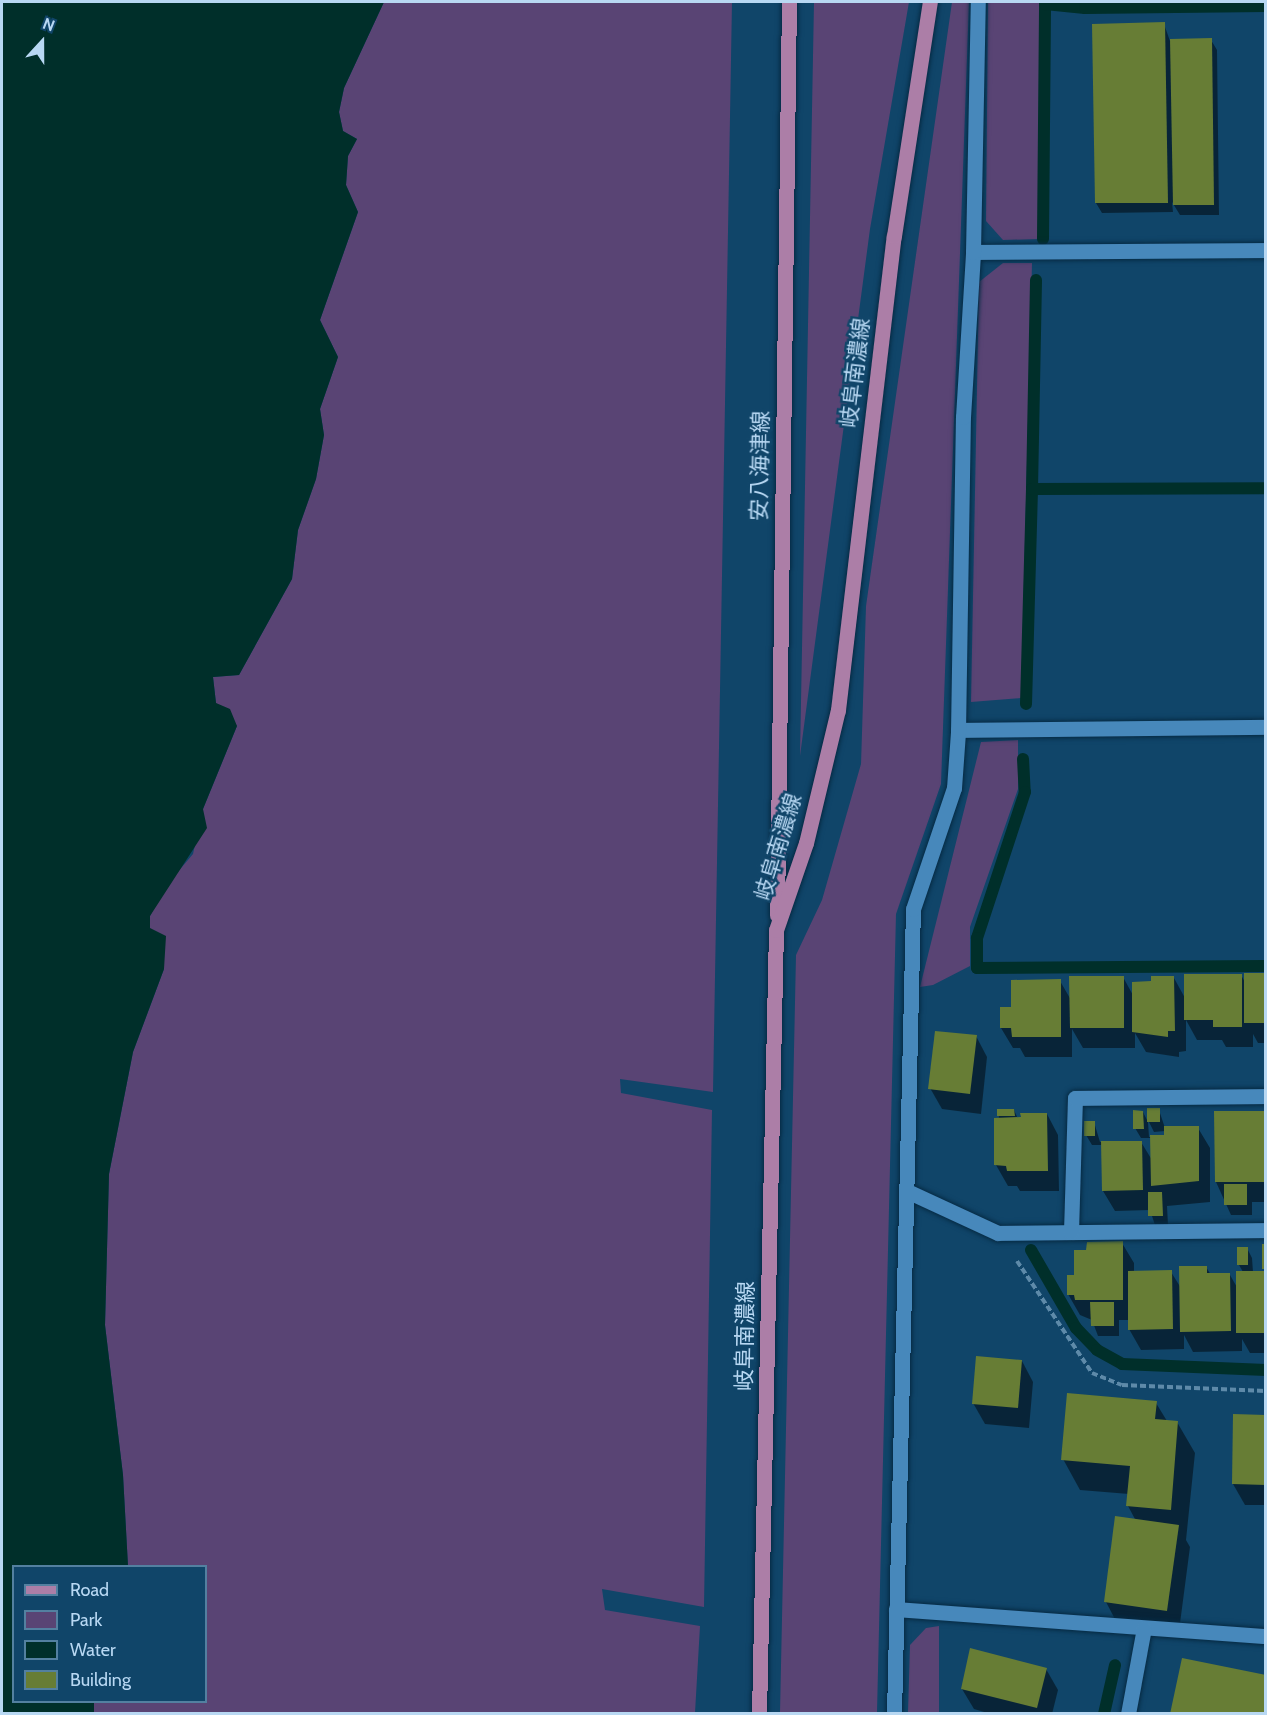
<!DOCTYPE html>
<meta charset="utf-8">
<style>
body{margin:0}
#map{position:relative;width:1267px;height:1715px;overflow:hidden;background:#104569;font-family:Cabin,"Noto Sans JP",sans-serif}
div>[style]{position:absolute}
[style*='--x']{left:calc(var(--x)*1px);top:calc(var(--y)*1px);width:calc(var(--w)*1px);rotate:calc(var(--a)*1deg)}
.green>*{inset:0;background:#594474}
.water>*{inset:0;background:#002f2a}
.shadow>*{inset:0;background:#0007}
.stream>*{height:12px;margin:-6px;padding:0 6px;transform-origin:6px;border-radius:6px;background:#002f2a}
.building>*{inset:0;background:#677d35}
.path>*{height:4px;margin-top:-2px;transform-origin:0;background:repeating-linear-gradient(90deg,#5e8aa9 0 6px,transparent 0 9px)}
.roads{filter:drop-shadow(0 0 2px #062a43) drop-shadow(0 0 2px #062a43)}
.minor>*{height:15px;margin:-7.5px;padding:0 7.5px;transform-origin:7.5px;border-radius:7.5px;background:#4788bb}
.major>*{height:15px;margin:-7.5px;padding:0 7.5px;transform-origin:7.5px;border-radius:7.5px;background:#ac7ea7}
span{translate:-50% -50%;white-space:nowrap;text-align:center;line-height:1.15;-webkit-text-stroke:5px #104569;paint-order:stroke}
.street-label{font-size:22px;color:#b8d8f3}
.frame{position:absolute;inset:0;border:3px solid #b8d8f3;pointer-events:none}
.legend{position:absolute;left:12px;top:1565px;width:195px;height:138px;box-sizing:border-box;background:#104569;border:2px solid #5380a0;margin:0;padding:8px 10px;list-style:none;font-size:18px;color:#b8d8f3}
.legend li{display:flex;align-items:center;gap:12px;height:30px}
.legend b{width:30px;border:2px solid #5380a0}
.north{position:absolute;left:12px;top:12px;width:60px;height:60px;-webkit-text-stroke:4px #104569;paint-order:stroke;rotate:21deg;font-size:16px;font-weight:700;line-height:24px;text-align:center;color:#b8d8f3}
.north::after{content:'';display:block;margin:auto;width:21px;height:27px;background:#b8d8f3;clip-path:polygon(50% 0,100% 100%,50% 72%,0 100%)}
</style>
<div id="map">
<div class="green">
<div style="clip-path:polygon(384px 2px,732px 2px,713px 1092px,620px 1079px,621px 1093px,712px 1110px,704px 1607px,602px 1589px,605px 1610px,700px 1626px,695px 1713px,94px 1714px,94px 1702px,206px 1702px,206px 1566px,128px 1566px,123px 1475px,105px 1325px,109px 1174px,133px 1052px,164px 969px,150px 928px,150px 916px,165px 887px,193px 854px,203px 809px,237px 726px,216px 703px,213px 677px,239px 675px,292px 579px,298px 530px,316px 479px,324px 435px,320px 409px,338px 357px,320px 320px,358px 212px,346px 185px,348px 156px,357px 139px,343px 131px,339px 112px,344px 88px)"></div>
<div style="clip-path:polygon(814px 2px,909px 2px,870px 229px,800px 756px)"></div>
<div style="clip-path:polygon(952px 2px,969px 2px,941px 784px,896px 914px,877px 1713px,780px 1713px,796px 955px,822px 900px,861px 764px,866px 606px)"></div>
<div style="clip-path:polygon(988px 2px,1041px 2px,1040px 239px,1003px 240px,986px 221px)"></div>
<div style="clip-path:polygon(1003px 263px,1032px 263px,1021px 698px,971px 702px,979px 282px)"></div>
<div style="clip-path:polygon(1018px 740px,1018px 789px,970px 927px,970px 966px,933px 985px,920px 987px,981px 742px)"></div>
<div style="clip-path:polygon(939px 1626px,939px 1713px,908px 1713px,910px 1645px,926px 1628px)"></div>
</div>
<div class="water">
<div style="clip-path:polygon(2px 2px,384px 2px,344px 88px,339px 112px,343px 131px,357px 139px,348px 156px,346px 185px,358px 212px,320px 320px,338px 357px,320px 409px,324px 435px,316px 479px,298px 530px,292px 579px,239px 675px,213px 677px,216px 703px,230px 709px,237px 726px,203px 809px,207px 828px,150px 916px,150px 928px,166px 936px,164px 969px,133px 1052px,109px 1174px,105px 1325px,123px 1475px,128px 1566px,14px 1566px,14px 1702px,94px 1702px,94px 1713px,2px 1713px)"></div>
</div>
<div class="shadow">
<div style="clip-path:polygon(1164px 24px,1170px 41px,1211px 40px,1217px 50px,1219px 215px,1180px 215px,1172px 202px,1173px 212px,1102px 213px,1096px 203px,1093px 25px)"></div>
<div style="clip-path:polygon(1241px 975px,1246px 984px,1266px 975px,1266px 1043px,1258px 1043px,1253px 1034px,1253px 1047px,1226px 1047px,1222px 1040px,1197px 1040px,1186px 1020px,1186px 1051px,1179px 1052px,1179px 1057px,1146px 1052px,1135px 1033px,1135px 1048px,1083px 1048px,1072px 1029px,1072px 1057px,1025px 1057px,1020px 1048px,1013px 1048px,1001px 1028px,1013px 1009px,1060px 981px,1071px 1000px,1123px 977px,1134px 997px,1153px 983px,1174px 978px,1185px 998px)"></div>
<div style="clip-path:polygon(976px 1036px,987px 1057px,981px 1114px,942px 1109px,930px 1088px)"></div>
<div style="clip-path:polygon(1014px 1110px,1018px 1119px,1047px 1114px,1058px 1135px,1059px 1191px,1020px 1191px,1017px 1186px,1008px 1186px,996px 1165px,999px 1115px)"></div>
<div style="clip-path:polygon(1159px 1110px,1165px 1128px,1198px 1128px,1210px 1148px,1210px 1202px,1167px 1206px,1168px 1225px,1155px 1225px,1150px 1210px,1115px 1211px,1103px 1191px,1103px 1145px,1092px 1145px,1086px 1135px,1094px 1122px,1100px 1142px,1141px 1142px,1152px 1160px,1151px 1138px,1141px 1138px,1135px 1128px,1143px 1112px,1148px 1122px,1149px 1137px,1165px 1136px,1165px 1131px,1154px 1132px,1149px 1122px)"></div>
<div style="clip-path:polygon(1266px 1113px,1266px 1202px,1252px 1202px,1252px 1215px,1231px 1215px,1216px 1182px)"></div>
<div style="clip-path:polygon(1122px 1243px,1134px 1263px,1134px 1272px,1171px 1272px,1181px 1288px,1206px 1267px,1211px 1275px,1230px 1275px,1238px 1289px,1243px 1272px,1239px 1265px,1247px 1248px,1252px 1258px,1253px 1272px,1266px 1272px,1266px 1353px,1250px 1353px,1242px 1339px,1242px 1351px,1193px 1352px,1184px 1335px,1184px 1349px,1141px 1350px,1129px 1329px,1129px 1320px,1119px 1320px,1119px 1336px,1098px 1336px,1092px 1320px,1080px 1315px,1068px 1294px,1088px 1252px)"></div>
<div style="clip-path:polygon(1022px 1361px,1033px 1382px,1029px 1428px,985px 1424px,973px 1403px)"></div>
<div style="clip-path:polygon(1156px 1403px,1167px 1421px,1177px 1422px,1195px 1453px,1186px 1540px,1190px 1547px,1179px 1631px,1117px 1623px,1106px 1602px,1136px 1521px,1128px 1506px,1129px 1494px,1080px 1490px,1063px 1459px)"></div>
<div style="clip-path:polygon(1235px 1416px,1266px 1416px,1266px 1505px,1245px 1505px,1233px 1484px)"></div>
<div style="clip-path:polygon(1046px 1669px,1058px 1690px,1052px 1714px,991px 1714px,974px 1709px,962px 1689px)"></div>
</div>
<div class="stream">
<div style="--x:1043;--y:239;--w:235;--a:-89.5"></div>
<div style="--x:1045;--y:4;--w:40;--a:5.7"></div>
<div style="--x:1085;--y:8;--w:181;--a:-0.6"></div>
<div style="--x:1032;--y:489;--w:209;--a:-88.9"></div>
<div style="--x:1026;--y:704;--w:215;--a:-88.4"></div>
<div style="--x:1032;--y:489;--w:234;--a:-0.2"></div>
<div style="--x:1023;--y:759;--w:33;--a:87"></div>
<div style="--x:1025;--y:792;--w:154;--a:108.2"></div>
<div style="--x:977;--y:938;--w:30;--a:90"></div>
<div style="--x:977;--y:968;--w:289;--a:-0.4"></div>
<div style="--x:1031;--y:1250;--w:90;--a:60"></div>
<div style="--x:1076;--y:1328;--w:30;--a:46"></div>
<div style="--x:1097;--y:1350;--w:29;--a:29"></div>
<div style="--x:1122;--y:1364;--w:144;--a:2.4"></div>
<div style="--x:1104;--y:1714;--w:50;--a:-77.3"></div>
</div>
<div class="building">
<div style="clip-path:polygon(1165px 22px,1168px 203px,1095px 203px,1092px 24px)"></div>
<div style="clip-path:polygon(1212px 38px,1214px 205px,1173px 205px,1170px 39px)"></div>
<div style="clip-path:polygon(1244px 973px,1266px 973px,1266px 1023px,1244px 1023px)"></div>
<div style="clip-path:polygon(1184px 974px,1242px 974px,1242px 1027px,1213px 1027px,1213px 1020px,1184px 1020px)"></div>
<div style="clip-path:polygon(1069px 976px,1124px 976px,1124px 1028px,1070px 1028px)"></div>
<div style="clip-path:polygon(1151px 976px,1174px 976px,1175px 1031px,1168px 1031px,1168px 1037px,1132px 1032px,1132px 982px,1151px 981px)"></div>
<div style="clip-path:polygon(1061px 979px,1061px 1037px,1012px 1037px,1011px 1028px,1000px 1028px,1000px 1007px,1011px 1007px,1011px 980px)"></div>
<div style="clip-path:polygon(935px 1031px,977px 1035px,970px 1094px,928px 1089px)"></div>
<div style="clip-path:polygon(1147px 1108px,1160px 1108px,1160px 1122px,1147px 1122px)"></div>
<div style="clip-path:polygon(997px 1109px,1014px 1109px,1015px 1116px,997px 1116px)"></div>
<div style="clip-path:polygon(1133px 1110px,1143px 1111px,1144px 1129px,1133px 1129px)"></div>
<div style="clip-path:polygon(1214px 1111px,1266px 1111px,1266px 1182px,1215px 1182px)"></div>
<div style="clip-path:polygon(1020px 1113px,1047px 1113px,1048px 1171px,1007px 1171px,1006px 1166px,994px 1165px,994px 1118px,1021px 1117px)"></div>
<div style="clip-path:polygon(1084px 1121px,1095px 1121px,1095px 1136px,1084px 1136px)"></div>
<div style="clip-path:polygon(1164px 1126px,1199px 1126px,1199px 1181px,1151px 1186px,1150px 1135px,1164px 1135px)"></div>
<div style="clip-path:polygon(1101px 1141px,1142px 1141px,1143px 1190px,1102px 1191px)"></div>
<div style="clip-path:polygon(1224px 1184px,1247px 1184px,1247px 1205px,1224px 1205px)"></div>
<div style="clip-path:polygon(1148px 1192px,1162px 1192px,1163px 1216px,1148px 1216px)"></div>
<div style="clip-path:polygon(1123px 1241px,1123px 1300px,1075px 1300px,1074px 1295px,1067px 1295px,1067px 1275px,1074px 1275px,1074px 1250px,1086px 1250px,1087px 1242px)"></div>
<div style="clip-path:polygon(1262px 1244px,1266px 1244px,1266px 1269px,1262px 1269px)"></div>
<div style="clip-path:polygon(1237px 1247px,1248px 1247px,1248px 1265px,1237px 1265px)"></div>
<div style="clip-path:polygon(1179px 1266px,1207px 1266px,1207px 1273px,1230px 1273px,1231px 1331px,1180px 1332px)"></div>
<div style="clip-path:polygon(1172px 1270px,1173px 1329px,1128px 1330px,1128px 1271px)"></div>
<div style="clip-path:polygon(1236px 1271px,1266px 1271px,1266px 1333px,1236px 1333px)"></div>
<div style="clip-path:polygon(1090px 1302px,1114px 1302px,1114px 1326px,1091px 1326px)"></div>
<div style="clip-path:polygon(976px 1356px,1022px 1360px,1018px 1408px,972px 1404px)"></div>
<div style="clip-path:polygon(1067px 1393px,1157px 1401px,1155px 1419px,1178px 1421px,1171px 1510px,1126px 1506px,1130px 1466px,1061px 1460px)"></div>
<div style="clip-path:polygon(1233px 1414px,1266px 1415px,1266px 1485px,1232px 1484px)"></div>
<div style="clip-path:polygon(1115px 1516px,1179px 1525px,1167px 1611px,1104px 1602px)"></div>
<div style="clip-path:polygon(970px 1648px,1047px 1668px,1037px 1708px,961px 1689px)"></div>
<div style="clip-path:polygon(1182px 1658px,1266px 1675px,1266px 1714px,1170px 1714px)"></div>
</div>
<div class="path">
<div style="--x:1017;--y:1261;--w:135;--a:56.2"></div>
<div style="--x:1092;--y:1373;--w:32;--a:22"></div>
<div style="--x:1122;--y:1385;--w:144;--a:2.4"></div>
</div>
<div class="roads">
<div class="minor">
<div style="--x:973;--y:252;--w:293;--a:-0.4"></div>
<div style="--x:958;--y:730;--w:308;--a:-0.6"></div>
<div style="--x:907;--y:1191;--w:100;--a:24.8"></div>
<div style="--x:998;--y:1233;--w:268;--a:-0.6"></div>
<div style="--x:1071;--y:1232;--w:134;--a:-88.3"></div>
<div style="--x:1075;--y:1098;--w:191;--a:-0.6"></div>
<div style="--x:896;--y:1609;--w:371;--a:4.2"></div>
<div style="--x:894;--y:1714;--w:805;--a:-88.65"></div>
<div style="--x:913;--y:909;--w:128;--a:-71.3"></div>
<div style="--x:954;--y:788;--w:56;--a:-85.9"></div>
<div style="--x:958;--y:732;--w:315;--a:-89.1"></div>
<div style="--x:963;--y:417;--w:165;--a:-86.5"></div>
<div style="--x:973;--y:252;--w:250;--a:-88.9"></div>
<div style="--x:1128;--y:1714;--w:87;--a:-79.5"></div>
</div>
<div class="major">
<div style="--x:777;--y:915;--w:913;--a:-89.25"></div>
<div style="--x:759;--y:1714;--w:784;--a:-88.76"></div>
<div style="--x:776;--y:930;--w:92;--a:-71"></div>
<div style="--x:806;--y:843;--w:137;--a:-76.5"></div>
<div style="--x:838;--y:710;--w:477;--a:-83.3"></div>
<div style="--x:894;--y:236;--w:237;--a:-81.3"></div>
</div>
</div>
<div class="street-label">
<span style="left:855px;top:373px;rotate:-83deg">岐阜南濃線</span>
<span style="left:760px;top:466px;rotate:-89deg">安八海津線</span>
<span style="left:778px;top:847px;rotate:-73deg">岐阜南濃線</span>
<span style="left:745px;top:1336px;rotate:-89deg">岐阜南濃線</span>
</div>
<div class="frame"></div>
<ul class="legend">
<li><b style="height:8px;background:#ac7ea7"></b>Road</li>
<li><b style="height:16px;background:#594474"></b>Park</li>
<li><b style="height:16px;background:#002f2a"></b>Water</li>
<li><b style="height:16px;background:#677d35"></b>Building</li>
</ul>
<div class="north">N</div>
</div>
